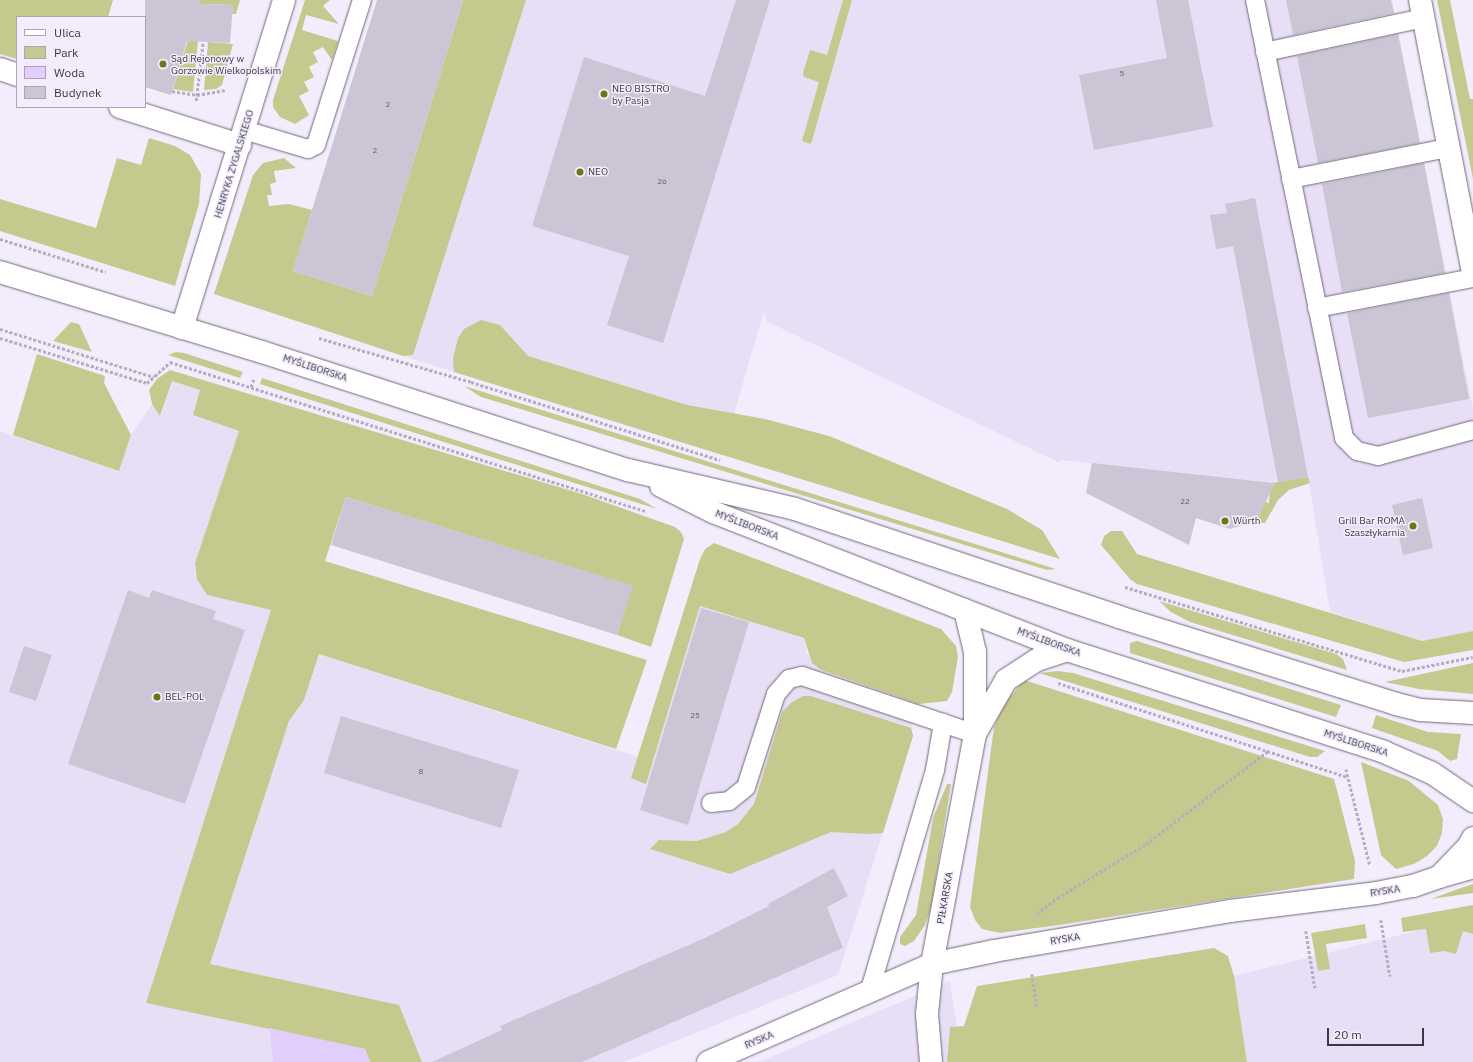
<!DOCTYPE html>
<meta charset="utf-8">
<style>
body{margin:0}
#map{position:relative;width:1473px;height:1062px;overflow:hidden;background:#f3ecfd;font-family:"IBM Plex Sans",sans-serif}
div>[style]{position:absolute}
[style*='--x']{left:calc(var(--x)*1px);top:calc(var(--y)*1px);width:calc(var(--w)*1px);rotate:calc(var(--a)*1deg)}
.built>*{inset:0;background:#e8dff6}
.green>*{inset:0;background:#c6c98e}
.water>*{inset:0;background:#e2cefd}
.building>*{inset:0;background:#cbc5d5}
.path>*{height:2.5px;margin-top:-1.25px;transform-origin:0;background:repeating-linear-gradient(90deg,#b4afbc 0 3px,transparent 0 5px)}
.roads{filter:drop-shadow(0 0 1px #6e6877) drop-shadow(0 0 1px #6e6877)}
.lane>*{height:18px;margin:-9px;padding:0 9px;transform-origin:9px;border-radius:9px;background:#fff}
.street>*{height:22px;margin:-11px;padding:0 11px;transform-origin:11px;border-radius:11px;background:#fff}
.secondary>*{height:22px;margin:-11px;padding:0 11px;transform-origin:11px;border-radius:11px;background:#fff}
.dots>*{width:11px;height:11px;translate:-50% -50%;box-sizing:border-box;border:2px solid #f3ecfd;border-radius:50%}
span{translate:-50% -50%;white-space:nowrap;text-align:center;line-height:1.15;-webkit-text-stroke:3px #f3ecfd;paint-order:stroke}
.number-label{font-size:8px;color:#605d65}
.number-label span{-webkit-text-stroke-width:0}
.poi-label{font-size:10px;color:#3c3a40}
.left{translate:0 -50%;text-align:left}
.right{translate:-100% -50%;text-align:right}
.street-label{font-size:10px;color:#3c3a40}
.legend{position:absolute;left:16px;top:16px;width:130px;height:92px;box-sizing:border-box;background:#f3ecfd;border:1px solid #aaa5b1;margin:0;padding:5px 7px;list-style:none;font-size:12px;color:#3c3a40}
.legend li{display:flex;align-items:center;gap:8px;height:20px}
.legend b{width:20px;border:1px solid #aaa5b1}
.scale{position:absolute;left:1327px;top:1028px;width:97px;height:18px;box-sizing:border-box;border:2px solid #3c3a40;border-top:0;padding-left:5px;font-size:12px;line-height:14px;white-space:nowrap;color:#3c3a40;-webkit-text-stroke:3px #f3ecfd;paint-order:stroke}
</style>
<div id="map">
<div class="built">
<div style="clip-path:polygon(514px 0,1392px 0,1473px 409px,1473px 631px,1422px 641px,1330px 612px,1308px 477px,1267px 482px,1060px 460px,1060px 463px,766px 321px,764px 311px,722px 455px,403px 356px)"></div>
<div style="clip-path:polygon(172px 381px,200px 390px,193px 415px,239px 431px,195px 563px,195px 571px,207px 595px,271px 610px,146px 1003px,269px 1028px,273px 1062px,0 1062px,0 431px,119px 471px,131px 435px,152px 404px,161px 416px)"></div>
<div style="clip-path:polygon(700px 606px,804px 638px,807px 654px,821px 670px,919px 704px,911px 728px,913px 736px,838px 975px,624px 1062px,422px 1062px,398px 1005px,210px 964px,289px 721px,304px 700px,319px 654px,638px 757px,631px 778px,646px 784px)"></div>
<div style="clip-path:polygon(1473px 917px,1473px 1062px,1247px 1062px,1234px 976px)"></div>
<div style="clip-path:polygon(950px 981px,962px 1062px,759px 1062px)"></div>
</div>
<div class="green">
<div style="clip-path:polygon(0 0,113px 0,108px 17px,17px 17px,17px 59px,0 54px)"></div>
<div style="clip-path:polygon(200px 0,240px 0,236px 14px,232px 14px,233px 5px,199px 4px)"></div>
<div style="clip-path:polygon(305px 0,330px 0,323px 6px,339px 24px,306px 15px,302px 30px,338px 41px,332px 60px,323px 47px,313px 52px,318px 62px,309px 67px,314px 77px,304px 82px,309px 91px,299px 96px,309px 115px,295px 124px,280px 117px,273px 107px,273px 100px)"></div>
<div style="clip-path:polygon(463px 0,526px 0,413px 355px,403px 356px,214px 294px,253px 175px,263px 163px,284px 158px,296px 168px,274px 171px,276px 182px,270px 184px,272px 195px,267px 195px,269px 206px,289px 204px,312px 210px,293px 271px,372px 296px)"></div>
<div style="clip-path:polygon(843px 0,852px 0,811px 144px,802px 141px,819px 82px,804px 77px,803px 73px,810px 50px,827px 55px)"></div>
<div style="clip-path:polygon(1437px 0,1450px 0,1470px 99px,1473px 99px,1473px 179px)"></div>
<div style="clip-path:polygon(188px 40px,198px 41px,193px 92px,173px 89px)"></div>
<div style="clip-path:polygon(208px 42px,233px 44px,222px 85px,216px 89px,204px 90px)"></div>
<div style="clip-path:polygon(149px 138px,175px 146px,190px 155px,201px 174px,199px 204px,175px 286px,0 231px,0 199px,96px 228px,117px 158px,141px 165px)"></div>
<div style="clip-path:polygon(481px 320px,500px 325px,528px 356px,687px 405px,765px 419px,829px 436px,1007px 509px,1042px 530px,1060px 559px,454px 372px,453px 358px,458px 338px,464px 329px)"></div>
<div style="clip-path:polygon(71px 322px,79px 324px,92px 352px,53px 341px)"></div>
<div style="clip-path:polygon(176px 352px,184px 353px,243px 372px,240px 378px,168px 355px)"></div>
<div style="clip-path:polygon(37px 354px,105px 376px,104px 383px,131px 435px,119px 471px,13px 435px)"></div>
<div style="clip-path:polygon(170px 370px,585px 495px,675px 527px,681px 532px,684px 539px,651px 647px,617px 635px,632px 586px,346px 497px,325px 561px,647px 660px,616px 749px,319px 654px,304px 700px,289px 721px,210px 964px,399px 1005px,422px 1062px,370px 1062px,365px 1049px,146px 1003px,271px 610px,207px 595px,197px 579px,195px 563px,239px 431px,193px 415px,200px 390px,172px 381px,160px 416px,152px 404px,149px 390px,157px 379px)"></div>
<div style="clip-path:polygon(262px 378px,640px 499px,657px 509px,260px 384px)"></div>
<div style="clip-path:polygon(464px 386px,671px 450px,1056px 569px,1047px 570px,481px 397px)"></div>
<div style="clip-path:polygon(1308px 477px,1310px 483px,1289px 490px,1278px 500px,1265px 523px,1253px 522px,1259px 516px,1265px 502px,1269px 503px,1271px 483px)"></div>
<div style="clip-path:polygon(1111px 531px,1122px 531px,1137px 554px,1422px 641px,1473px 631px,1473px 650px,1404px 662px,1137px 584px,1130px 579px,1101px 545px,1104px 536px)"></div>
<div style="clip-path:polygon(714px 543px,941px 629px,956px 646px,958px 657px,952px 692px,947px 701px,919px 704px,821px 670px,812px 663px,804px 638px,700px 606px,646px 784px,631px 778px,700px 559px,705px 549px)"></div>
<div style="clip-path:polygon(1159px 601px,1336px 654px,1343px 659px,1347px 670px,1190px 622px,1171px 612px)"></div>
<div style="clip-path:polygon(1137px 641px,1341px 705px,1336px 717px,1130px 653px,1130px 643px)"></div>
<div style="clip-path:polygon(1473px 663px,1473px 694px,1419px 689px,1385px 682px)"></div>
<div style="clip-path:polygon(1058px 671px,1073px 673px,1325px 751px,1317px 757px,1310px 757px,1039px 673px)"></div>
<div style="clip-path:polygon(1024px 680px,1334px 779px,1355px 861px,1354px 879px,1059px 925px,1000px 933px,982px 929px,975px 920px,970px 907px,994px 727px,1004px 704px)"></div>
<div style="clip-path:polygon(803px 696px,811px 696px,911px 728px,913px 736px,883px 833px,867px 834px,831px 832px,730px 874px,650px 849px,659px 840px,697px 841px,726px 832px,738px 824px,754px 804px,782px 712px,791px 703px)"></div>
<div style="clip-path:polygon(1376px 715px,1428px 732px,1461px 734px,1457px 759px,1450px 761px,1438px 751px,1372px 728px)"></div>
<div style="clip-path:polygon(1361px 762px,1409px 781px,1438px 805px,1443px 819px,1442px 833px,1437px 846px,1427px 856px,1414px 864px,1396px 869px,1381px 855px)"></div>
<div style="clip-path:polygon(947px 784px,951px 784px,931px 908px,925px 925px,914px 941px,905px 946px,900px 944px,900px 937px,916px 915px,933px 818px)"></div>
<div style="clip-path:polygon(1473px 884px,1473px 893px,1431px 899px,1458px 889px)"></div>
<div style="clip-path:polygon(1473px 905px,1473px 934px,1463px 931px,1456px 954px,1444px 951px,1430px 953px,1426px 929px,1403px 932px,1401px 918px)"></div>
<div style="clip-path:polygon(1365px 924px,1367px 938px,1326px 944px,1330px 969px,1318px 971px,1311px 933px)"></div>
<div style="clip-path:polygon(1214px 948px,1228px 956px,1234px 976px,1247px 1062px,947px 1062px,950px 1027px,964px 1026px,977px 986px)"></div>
</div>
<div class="water">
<div style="clip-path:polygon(269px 1028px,365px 1049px,370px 1062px,273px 1062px)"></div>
</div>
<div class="building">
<div style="clip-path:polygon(145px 0,200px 0,199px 4px,233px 5px,230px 43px,187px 41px,171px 95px,145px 87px)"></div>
<div style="clip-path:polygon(377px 0,463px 0,372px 296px,293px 271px)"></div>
<div style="clip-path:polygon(736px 0,770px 0,663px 343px,607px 325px,629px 256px,532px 226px,584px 57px,705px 96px)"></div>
<div style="clip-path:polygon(1156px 0,1188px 0,1213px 127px,1094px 150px,1079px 75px,1167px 58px)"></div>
<div style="clip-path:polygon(1286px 0,1391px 0,1394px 13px,1293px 35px)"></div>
<div style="clip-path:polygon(1398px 34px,1420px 143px,1318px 163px,1297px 56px)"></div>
<div style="clip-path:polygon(1424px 163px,1445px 273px,1342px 292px,1322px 184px)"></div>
<div style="clip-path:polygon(1255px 198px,1308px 477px,1278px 482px,1233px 246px,1216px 249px,1210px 215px,1227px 213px,1225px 204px)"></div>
<div style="clip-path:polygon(1449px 293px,1469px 399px,1368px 418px,1347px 313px)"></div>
<div style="clip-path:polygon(1092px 463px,1275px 483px,1259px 516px,1253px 522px,1230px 529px,1196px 518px,1189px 545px,1086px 493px)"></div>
<div style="clip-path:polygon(346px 497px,633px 586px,617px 635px,331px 545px)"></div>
<div style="clip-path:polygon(1422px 498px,1433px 548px,1403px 555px,1392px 505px)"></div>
<div style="clip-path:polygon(128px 590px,149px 598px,152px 590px,216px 611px,213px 619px,245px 630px,185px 804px,68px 764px)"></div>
<div style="clip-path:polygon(701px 608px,749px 622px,688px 825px,640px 810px)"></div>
<div style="clip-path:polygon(24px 646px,52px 655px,36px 701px,9px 692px)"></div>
<div style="clip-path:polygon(341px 716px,519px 770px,501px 828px,324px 773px)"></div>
<div style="clip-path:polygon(834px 868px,848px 896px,827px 907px,843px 948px,582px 1062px,432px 1062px,502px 1030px,500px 1026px,705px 938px,769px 906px,768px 904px)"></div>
</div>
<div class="path">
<div style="--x:172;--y:91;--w:25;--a:9"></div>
<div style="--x:197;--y:95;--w:29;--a:-10"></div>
<div style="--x:196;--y:101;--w:59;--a:-83.2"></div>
<div style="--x:0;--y:239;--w:111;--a:17.3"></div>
<div style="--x:0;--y:329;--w:161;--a:17.3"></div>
<div style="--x:0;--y:338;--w:154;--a:17"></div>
<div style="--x:147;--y:383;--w:31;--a:-42"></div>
<div style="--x:170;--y:362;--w:498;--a:17.4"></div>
<div style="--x:319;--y:338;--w:158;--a:16.1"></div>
<div style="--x:471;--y:382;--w:261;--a:17.4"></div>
<div style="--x:251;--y:387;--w:9;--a:-72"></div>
<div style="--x:1125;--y:587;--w:289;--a:16.9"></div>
<div style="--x:1402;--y:671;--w:72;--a:-11.2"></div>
<div style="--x:1058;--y:683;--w:304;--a:18"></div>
<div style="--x:1346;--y:769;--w:99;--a:76"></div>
<div style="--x:1037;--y:914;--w:26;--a:-39"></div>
<div style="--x:1057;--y:898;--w:104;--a:-31.2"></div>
<div style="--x:1146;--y:844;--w:153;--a:-37.3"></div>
<div style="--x:1381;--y:920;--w:57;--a:80.9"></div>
<div style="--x:1306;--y:931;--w:58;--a:81"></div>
<div style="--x:1032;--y:974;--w:33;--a:81"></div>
</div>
<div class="roads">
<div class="lane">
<div style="--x:1255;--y:0;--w:447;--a:78.5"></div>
<div style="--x:1344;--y:438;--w:18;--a:45"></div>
<div style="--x:1357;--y:451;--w:22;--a:13"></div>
<div style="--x:1378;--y:456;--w:98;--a:-15.3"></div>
<div style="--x:1265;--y:52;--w:162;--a:-12.1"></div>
<div style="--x:244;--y:130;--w:67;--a:16.5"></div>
<div style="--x:308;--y:149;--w:9;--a:-27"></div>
<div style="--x:316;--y:145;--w:152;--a:-72.4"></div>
<div style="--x:1291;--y:179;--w:160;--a:-11.2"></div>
<div style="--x:1317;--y:308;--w:159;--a:-10.9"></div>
<div style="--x:711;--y:803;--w:18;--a:-6"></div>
<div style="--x:729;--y:801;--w:22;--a:-39"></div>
<div style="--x:746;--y:787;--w:98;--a:-72.1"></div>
<div style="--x:776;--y:694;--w:20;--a:-49"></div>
<div style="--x:789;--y:679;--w:13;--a:-13"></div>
<div style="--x:802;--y:676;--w:182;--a:18.5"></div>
<div style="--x:869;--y:993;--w:233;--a:-73.5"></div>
<div style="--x:935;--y:770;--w:48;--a:-80.3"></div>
</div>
<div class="street">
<div style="--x:1420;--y:0;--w:277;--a:79"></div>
<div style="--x:0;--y:69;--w:18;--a:19"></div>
<div style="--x:120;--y:107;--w:126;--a:17.6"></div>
<div style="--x:182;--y:328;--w:343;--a:-72.7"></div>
<div style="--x:965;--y:610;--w:43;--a:76.6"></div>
<div style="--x:975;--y:652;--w:82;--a:90"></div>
<div style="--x:975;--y:734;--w:62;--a:-60.1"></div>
<div style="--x:1006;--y:680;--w:37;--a:-33"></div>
<div style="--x:1037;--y:660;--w:32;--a:-18"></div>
<div style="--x:1473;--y:838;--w:10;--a:119"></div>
<div style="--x:1468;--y:847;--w:42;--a:134"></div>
<div style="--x:1439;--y:877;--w:35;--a:-16"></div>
<div style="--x:708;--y:1062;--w:244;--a:-23.6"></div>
<div style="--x:932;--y:964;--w:63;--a:-11.8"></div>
<div style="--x:994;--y:951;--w:239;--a:-9.6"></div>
<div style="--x:1230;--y:911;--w:147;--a:-7"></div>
<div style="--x:1376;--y:893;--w:38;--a:-11"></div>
<div style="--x:1413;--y:886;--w:28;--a:-19"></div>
<div style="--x:931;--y:1062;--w:48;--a:-94.8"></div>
<div style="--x:927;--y:1014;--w:50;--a:-84.3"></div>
<div style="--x:932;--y:964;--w:234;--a:-79.4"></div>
</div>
<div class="secondary">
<div style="--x:0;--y:272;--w:274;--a:17"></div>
<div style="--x:262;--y:352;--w:385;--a:17.9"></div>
<div style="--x:628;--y:470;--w:171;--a:13.1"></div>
<div style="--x:795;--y:509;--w:342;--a:18.4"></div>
<div style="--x:1119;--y:617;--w:290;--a:17.4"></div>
<div style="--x:1396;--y:704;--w:25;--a:14"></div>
<div style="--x:1420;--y:710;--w:53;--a:3.2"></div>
<div style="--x:661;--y:486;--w:58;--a:26.6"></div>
<div style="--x:713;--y:512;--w:380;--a:21.3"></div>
<div style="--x:1067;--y:650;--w:333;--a:17.8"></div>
<div style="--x:1384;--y:752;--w:52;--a:23.6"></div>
<div style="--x:1432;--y:773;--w:50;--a:34.3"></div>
</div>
</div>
<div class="dots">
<div style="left:163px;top:64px;background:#727217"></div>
<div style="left:604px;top:94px;background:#727217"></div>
<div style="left:580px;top:172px;background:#727217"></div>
<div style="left:1225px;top:521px;background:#727217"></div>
<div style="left:1413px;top:526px;background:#727217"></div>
<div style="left:157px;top:697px;background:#727217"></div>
</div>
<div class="number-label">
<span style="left:1122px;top:74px">5</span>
<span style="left:388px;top:105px">2</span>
<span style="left:375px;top:151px">2</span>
<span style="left:662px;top:182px">26</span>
<span style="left:1185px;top:502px">22</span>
<span style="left:695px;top:716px">25</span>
<span style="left:421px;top:772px">8</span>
</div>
<div class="poi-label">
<span class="left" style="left:171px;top:64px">Sąd Rejonowy w<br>Gorzowie Wielkopolskim</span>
<span class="left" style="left:612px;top:94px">NEO BISTRO<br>by Pasja</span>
<span class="left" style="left:588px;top:172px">NEO</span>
<span class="right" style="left:1405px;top:526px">Grill Bar ROMA<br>Szaszłykarnia</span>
<span class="left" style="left:1233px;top:521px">Würth</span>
<span class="left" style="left:165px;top:697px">BEL-POL</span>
</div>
<div class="street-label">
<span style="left:234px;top:164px;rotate:-73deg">HENRYKA ZYGALSKIEGO</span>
<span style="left:315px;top:368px;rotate:18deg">MYŚLIBORSKA</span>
<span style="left:747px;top:525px;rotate:21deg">MYŚLIBORSKA</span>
<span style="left:1049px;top:642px;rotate:20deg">MYŚLIBORSKA</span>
<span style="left:1356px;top:743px;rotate:18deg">MYŚLIBORSKA</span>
<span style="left:1385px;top:891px;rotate:-9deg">RYSKA</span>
<span style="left:945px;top:898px;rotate:-80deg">PIŁKARSKA</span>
<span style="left:1065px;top:939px;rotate:-10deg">RYSKA</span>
<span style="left:759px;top:1040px;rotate:-23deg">RYSKA</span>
</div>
<ul class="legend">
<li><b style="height:5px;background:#fff"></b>Ulica</li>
<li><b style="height:11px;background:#c6c98e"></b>Park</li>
<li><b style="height:11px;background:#e2cefd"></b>Woda</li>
<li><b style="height:11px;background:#cbc5d5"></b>Budynek</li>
</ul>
<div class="scale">20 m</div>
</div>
